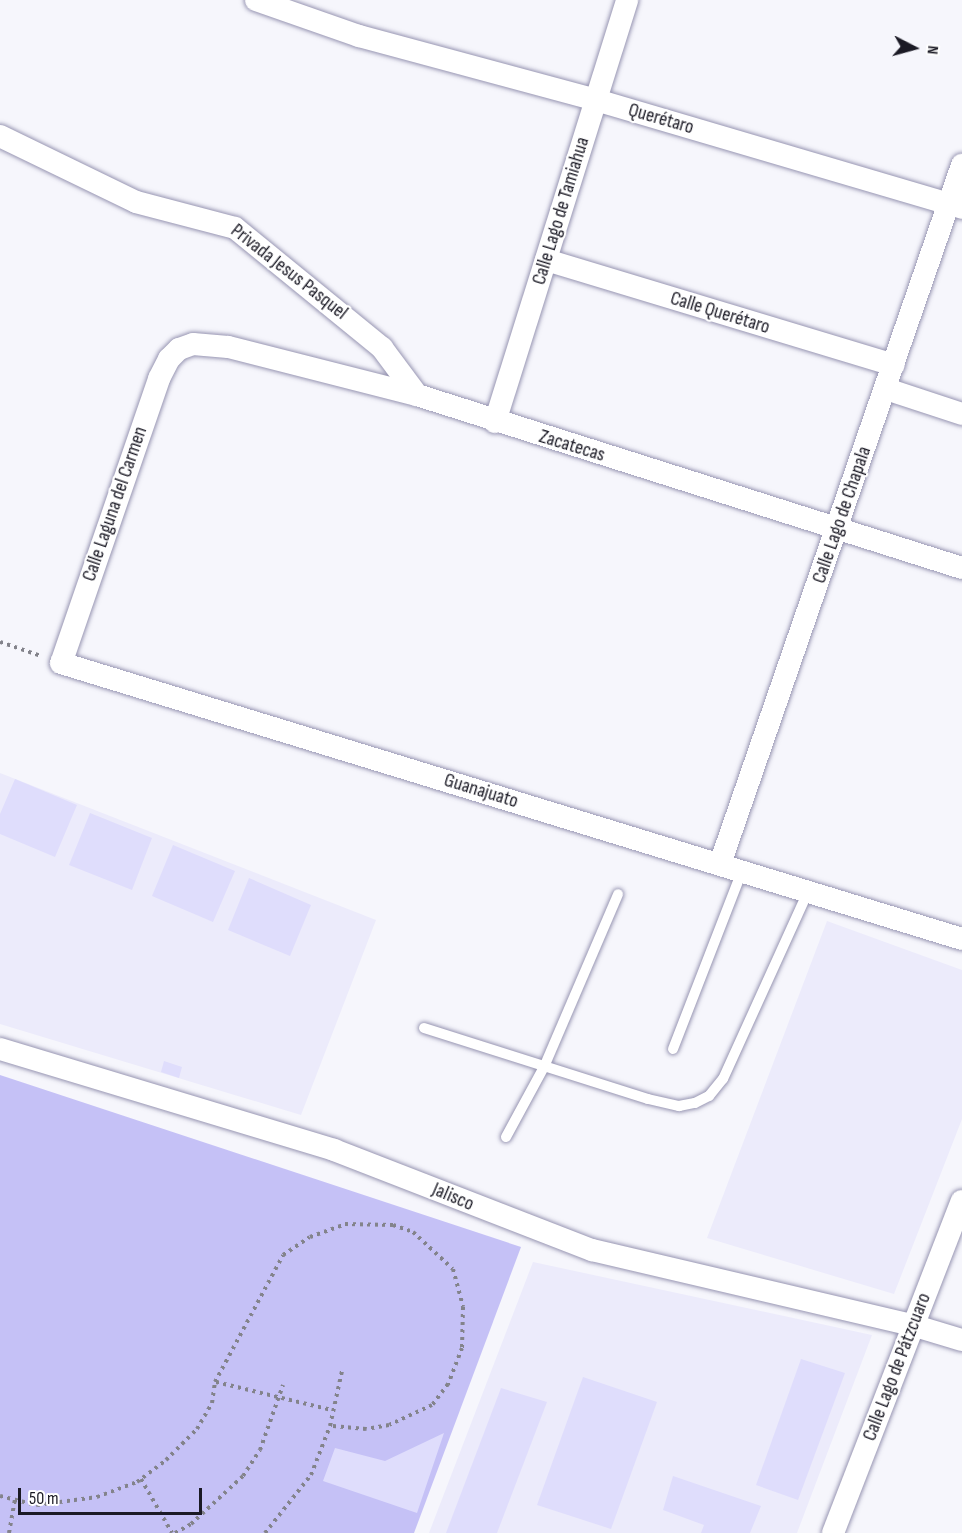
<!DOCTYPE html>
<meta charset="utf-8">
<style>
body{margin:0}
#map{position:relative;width:962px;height:1533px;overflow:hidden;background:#f6f6fc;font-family:"Sofia Sans Condensed",sans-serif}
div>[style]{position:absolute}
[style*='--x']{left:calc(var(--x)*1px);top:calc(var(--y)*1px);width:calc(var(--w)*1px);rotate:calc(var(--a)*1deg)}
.built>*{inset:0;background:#ecebfb}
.green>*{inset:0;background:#c5c1f6}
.building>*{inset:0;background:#dfddfc}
.path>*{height:4px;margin-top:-2px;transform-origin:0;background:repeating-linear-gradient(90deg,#83838b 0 3px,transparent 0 7.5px)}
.roads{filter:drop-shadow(0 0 2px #9795b2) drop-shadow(0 0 2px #9795b2)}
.lane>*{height:10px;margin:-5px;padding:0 5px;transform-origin:5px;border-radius:5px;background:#fff}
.street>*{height:22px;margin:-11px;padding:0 11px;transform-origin:11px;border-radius:11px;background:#fff}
span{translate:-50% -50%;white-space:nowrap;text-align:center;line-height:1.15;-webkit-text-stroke:4.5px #fff;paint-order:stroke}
.street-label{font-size:20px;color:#1b1a25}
.north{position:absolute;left:884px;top:18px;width:60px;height:60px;-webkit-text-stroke:4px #fff;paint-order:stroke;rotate:96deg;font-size:16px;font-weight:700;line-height:24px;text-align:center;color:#1b1a25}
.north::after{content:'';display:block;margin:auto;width:21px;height:27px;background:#1b1a25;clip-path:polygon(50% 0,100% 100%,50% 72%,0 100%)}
.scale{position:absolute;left:18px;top:1488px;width:184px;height:27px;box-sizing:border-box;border:3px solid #1b1a25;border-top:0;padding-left:8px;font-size:18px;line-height:21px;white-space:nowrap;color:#1b1a25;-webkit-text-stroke:4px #fff;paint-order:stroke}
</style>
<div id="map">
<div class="built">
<div style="clip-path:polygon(0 773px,376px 920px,301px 1115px,0 1024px)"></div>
<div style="clip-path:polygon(827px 921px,962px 970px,962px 1119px,894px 1294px,707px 1238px)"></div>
<div style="clip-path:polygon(533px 1262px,872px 1335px,797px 1533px,429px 1533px)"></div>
</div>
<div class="green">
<div style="clip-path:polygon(0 1075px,521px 1247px,414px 1533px,0 1533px)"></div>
</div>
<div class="building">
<div style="clip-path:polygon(15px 779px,77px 805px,55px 857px,0 834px,0 814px)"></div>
<div style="clip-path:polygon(90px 813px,152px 838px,132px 890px,69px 865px)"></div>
<div style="clip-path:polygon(173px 845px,235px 871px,213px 922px,152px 896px)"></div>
<div style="clip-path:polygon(249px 878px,311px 905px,290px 956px,228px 930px)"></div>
<div style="clip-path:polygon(164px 1061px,182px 1067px,179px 1078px,161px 1072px)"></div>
<div style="clip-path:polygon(801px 1359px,845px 1373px,798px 1500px,756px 1485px)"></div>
<div style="clip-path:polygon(583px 1377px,657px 1402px,611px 1529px,537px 1505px)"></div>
<div style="clip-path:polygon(501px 1388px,547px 1402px,497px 1533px,446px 1533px)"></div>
<div style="clip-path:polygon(444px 1433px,417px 1513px,323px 1481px,335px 1448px,385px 1461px)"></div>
<div style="clip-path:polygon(673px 1476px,761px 1506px,750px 1533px,701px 1533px,704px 1525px,663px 1510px)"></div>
</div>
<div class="path">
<div style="--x:0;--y:642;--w:43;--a:18.9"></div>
<div style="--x:216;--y:1382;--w:119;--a:13.6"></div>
<div style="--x:141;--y:1479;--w:62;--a:60.1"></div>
<div style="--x:0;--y:1496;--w:38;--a:14"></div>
<div style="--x:37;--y:1505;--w:61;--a:-7.6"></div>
<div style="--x:97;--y:1497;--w:43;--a:-20.6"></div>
<div style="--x:137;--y:1482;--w:36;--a:-37"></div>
<div style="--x:166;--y:1460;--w:44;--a:-45"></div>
<div style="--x:197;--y:1429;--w:30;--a:-60"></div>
<div style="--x:212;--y:1403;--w:21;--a:-82"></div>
<div style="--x:215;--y:1382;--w:144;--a:-61.8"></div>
<div style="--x:283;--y:1255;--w:32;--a:-34"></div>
<div style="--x:310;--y:1237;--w:37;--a:-20"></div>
<div style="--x:345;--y:1224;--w:48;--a:1.2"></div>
<div style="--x:393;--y:1225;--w:21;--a:19"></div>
<div style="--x:413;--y:1232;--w:54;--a:42.8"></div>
<div style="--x:453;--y:1269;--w:39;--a:75"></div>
<div style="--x:463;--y:1307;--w:41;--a:91.4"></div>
<div style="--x:462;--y:1348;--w:39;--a:111"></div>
<div style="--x:448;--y:1384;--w:26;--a:127"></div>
<div style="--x:432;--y:1405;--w:47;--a:155.1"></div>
<div style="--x:389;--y:1425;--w:23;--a:170"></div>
<div style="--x:366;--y:1429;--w:36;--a:-175"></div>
<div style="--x:9;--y:1533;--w:34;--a:-80"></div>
<div style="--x:175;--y:1533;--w:18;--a:-29"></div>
<div style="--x:191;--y:1524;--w:71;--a:-42.7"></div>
<div style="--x:243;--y:1476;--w:31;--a:-57"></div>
<div style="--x:260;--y:1450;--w:69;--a:-70.5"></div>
<div style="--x:265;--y:1533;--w:74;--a:-51.6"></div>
<div style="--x:311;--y:1475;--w:53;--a:-68.8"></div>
<div style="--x:330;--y:1426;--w:56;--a:-77.7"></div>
</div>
<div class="roads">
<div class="lane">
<div style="--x:424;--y:1028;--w:235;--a:17.6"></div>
<div style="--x:648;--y:1099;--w:32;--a:13"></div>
<div style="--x:679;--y:1106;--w:16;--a:-11"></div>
<div style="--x:695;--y:1103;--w:16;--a:-27"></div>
<div style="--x:709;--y:1096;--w:22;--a:-51"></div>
<div style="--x:723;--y:1079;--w:205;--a:-65.6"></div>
<div style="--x:673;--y:1049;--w:191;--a:-68.8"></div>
<div style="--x:506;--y:1137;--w:80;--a:-61.5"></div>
<div style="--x:544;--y:1067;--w:188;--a:-66.8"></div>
</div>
<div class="street">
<div style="--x:256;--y:0;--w:109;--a:19.3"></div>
<div style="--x:359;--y:36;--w:245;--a:15.1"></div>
<div style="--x:596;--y:100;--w:382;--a:16.4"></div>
<div style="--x:0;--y:136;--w:151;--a:25.9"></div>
<div style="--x:136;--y:202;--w:102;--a:14.7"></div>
<div style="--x:235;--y:228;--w:190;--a:39.2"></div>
<div style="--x:382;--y:348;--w:59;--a:53.3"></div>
<div style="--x:546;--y:260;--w:363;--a:16.8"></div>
<div style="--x:886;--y:389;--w:80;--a:18.2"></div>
<div style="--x:495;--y:422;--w:442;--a:-72.6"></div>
<div style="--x:962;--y:568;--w:572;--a:-162.39"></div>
<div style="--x:417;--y:395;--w:195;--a:-165.7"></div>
<div style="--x:228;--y:347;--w:35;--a:-175"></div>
<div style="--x:193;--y:344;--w:15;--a:160"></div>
<div style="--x:179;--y:349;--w:14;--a:135"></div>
<div style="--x:169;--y:359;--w:22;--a:117"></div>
<div style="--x:159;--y:379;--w:300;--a:109"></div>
<div style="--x:61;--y:663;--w:942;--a:17.03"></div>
<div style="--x:720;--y:864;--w:740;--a:-70.9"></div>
<div style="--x:0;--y:1049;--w:349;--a:16.8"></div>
<div style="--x:334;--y:1150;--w:277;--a:21.2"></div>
<div style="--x:592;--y:1250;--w:329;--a:13.2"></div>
<div style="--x:912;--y:1325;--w:52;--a:16.7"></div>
<div style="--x:833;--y:1533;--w:356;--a:-68.8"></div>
</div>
</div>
<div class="street-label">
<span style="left:661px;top:119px;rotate:16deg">Querétaro</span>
<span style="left:561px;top:211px;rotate:-73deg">Calle Lago de Tamiahua</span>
<span style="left:289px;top:272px;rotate:38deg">Privada Jesus Pasquel</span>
<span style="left:720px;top:313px;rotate:17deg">Calle Querétaro</span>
<span style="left:572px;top:446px;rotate:17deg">Zacatecas</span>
<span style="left:115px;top:504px;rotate:-71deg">Calle Laguna del Carmen</span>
<span style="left:842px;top:515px;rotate:-71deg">Calle Lago de Chapala</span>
<span style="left:481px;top:791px;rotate:17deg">Guanajuato</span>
<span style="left:453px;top:1197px;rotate:23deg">Jalisco</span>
<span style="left:897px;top:1367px;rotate:-69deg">Calle Lago de Pátzcuaro</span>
</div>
<div class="north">N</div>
<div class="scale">50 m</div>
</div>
